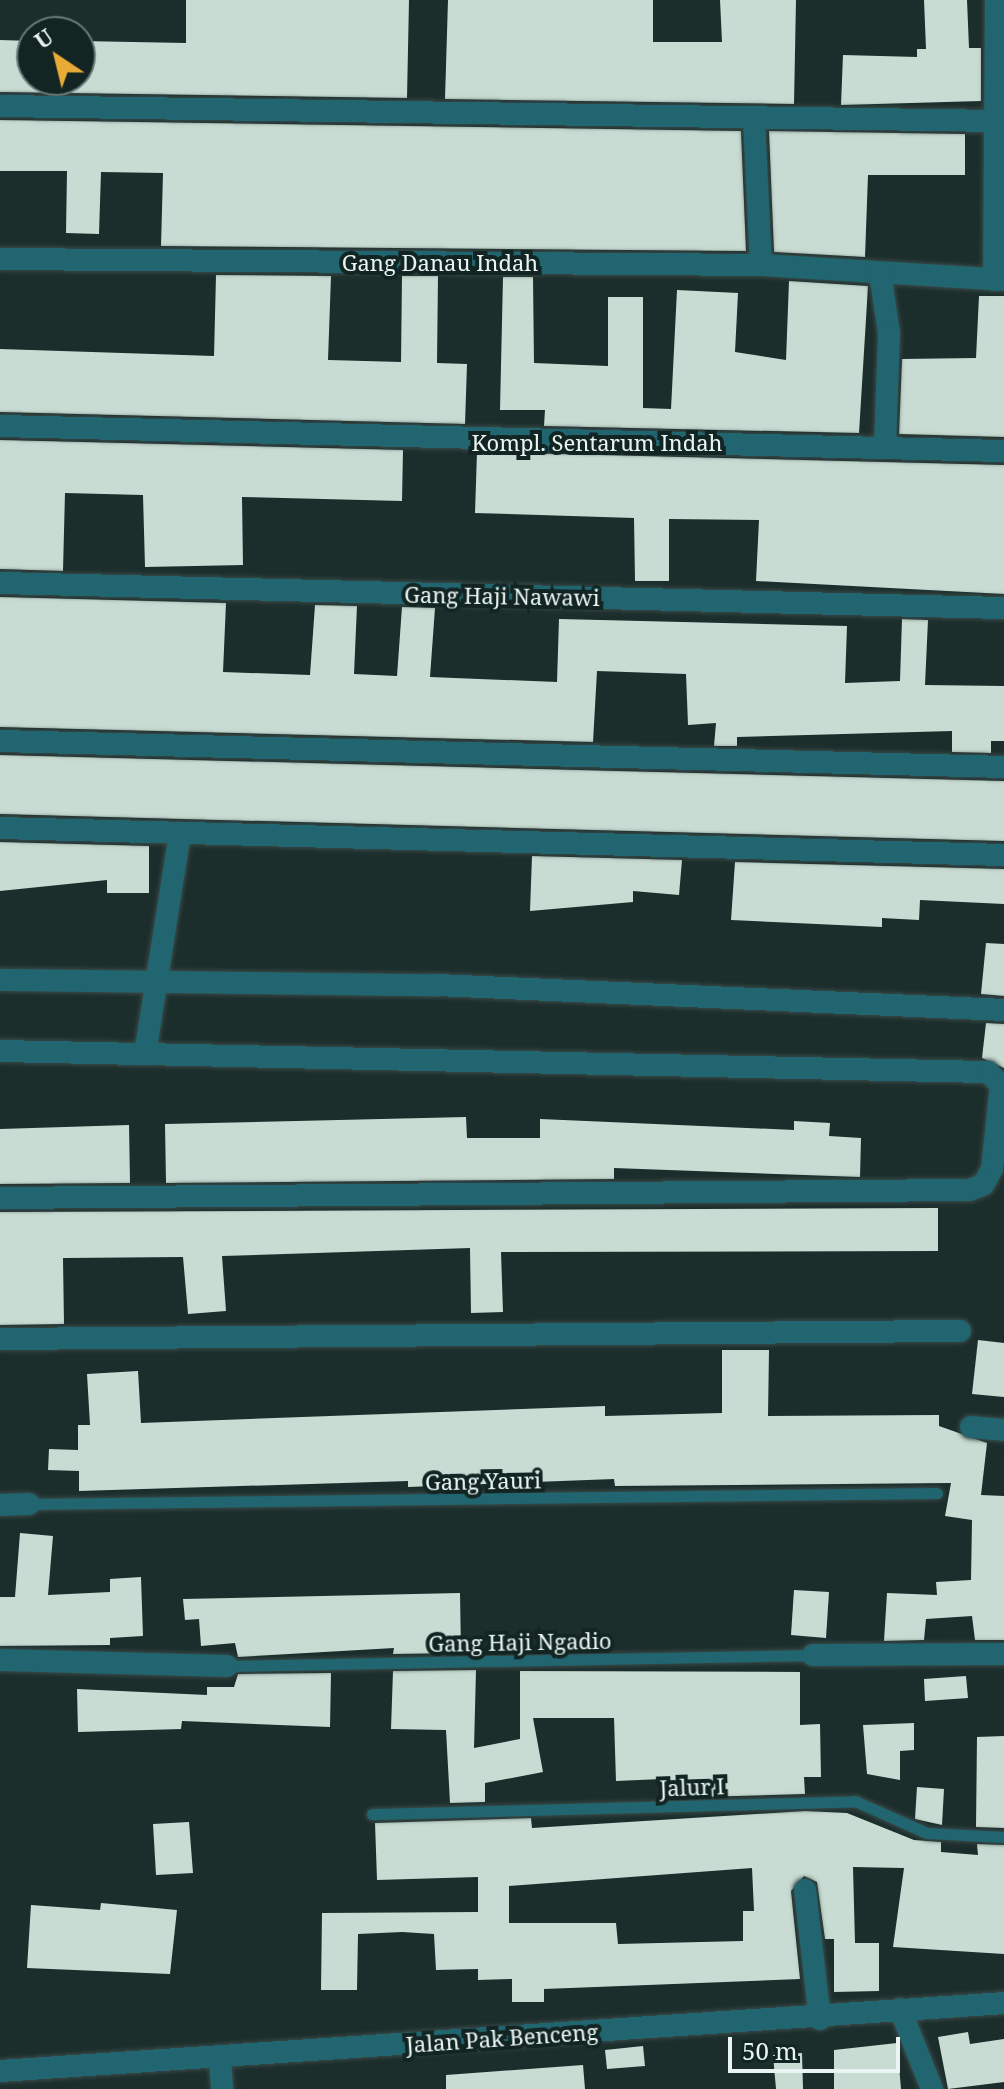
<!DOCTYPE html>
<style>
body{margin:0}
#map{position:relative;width:1004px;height:2089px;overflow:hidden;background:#1c2e2c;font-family:"Noto Serif",serif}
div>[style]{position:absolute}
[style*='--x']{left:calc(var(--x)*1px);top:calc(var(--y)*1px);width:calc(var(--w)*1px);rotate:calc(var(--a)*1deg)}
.building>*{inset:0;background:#c9dcd3}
.roads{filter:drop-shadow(0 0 2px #394a48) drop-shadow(0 0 2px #394a48)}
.service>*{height:11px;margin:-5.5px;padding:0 5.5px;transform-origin:5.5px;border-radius:5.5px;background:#20656f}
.minor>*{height:22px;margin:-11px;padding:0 11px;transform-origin:11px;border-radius:11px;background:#20656f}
span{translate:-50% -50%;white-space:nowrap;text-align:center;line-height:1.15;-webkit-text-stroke:8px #122523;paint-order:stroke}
.street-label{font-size:22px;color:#eaf5f3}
.north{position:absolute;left:16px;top:16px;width:80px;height:80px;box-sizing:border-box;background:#122523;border:2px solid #687876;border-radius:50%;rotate:325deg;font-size:22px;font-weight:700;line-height:32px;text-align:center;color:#eaf5f3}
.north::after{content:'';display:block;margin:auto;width:28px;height:36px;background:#e9ab37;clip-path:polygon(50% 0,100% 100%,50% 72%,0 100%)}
.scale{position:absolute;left:728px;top:2037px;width:172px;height:36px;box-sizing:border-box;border:4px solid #eaf5f3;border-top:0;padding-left:10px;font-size:24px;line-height:28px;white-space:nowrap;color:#eaf5f3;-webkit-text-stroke:6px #122523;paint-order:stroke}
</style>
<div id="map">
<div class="building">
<div style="clip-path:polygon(186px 0,409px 0,407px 98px,0 92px,0 40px,32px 41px,32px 80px,80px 80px,80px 41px,186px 43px)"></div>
<div style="clip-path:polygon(448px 0,653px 0,653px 42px,722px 42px,720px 0,796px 0,794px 104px,445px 99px)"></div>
<div style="clip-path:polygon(924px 0,967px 0,969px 48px,981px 48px,981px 101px,841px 105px,843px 55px,917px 57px,917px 49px,926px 49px)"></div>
<div style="clip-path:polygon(0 120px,741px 131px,746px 251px,161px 246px,163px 173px,101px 172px,99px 234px,66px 233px,67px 171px,0 171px)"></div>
<div style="clip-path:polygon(769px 131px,965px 134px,965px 175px,868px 175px,865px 257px,774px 252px)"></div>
<div style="clip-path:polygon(216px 275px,331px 276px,328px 360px,401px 362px,402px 276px,438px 276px,437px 363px,467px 364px,465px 424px,0 412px,0 349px,214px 356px)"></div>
<div style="clip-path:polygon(503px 277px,533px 277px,534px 363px,608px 366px,608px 297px,643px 297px,643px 408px,671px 409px,677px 290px,738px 293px,735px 352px,786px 360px,789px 281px,868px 286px,859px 433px,544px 426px,545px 410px,500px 410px)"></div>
<div style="clip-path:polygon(979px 296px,1004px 296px,1004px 437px,899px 434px,902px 359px,976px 358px)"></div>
<div style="clip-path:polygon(0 440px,403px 450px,402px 501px,242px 497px,243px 565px,145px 567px,143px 495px,65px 493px,63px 571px,0 569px)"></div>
<div style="clip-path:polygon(477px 452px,1004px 465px,1004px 594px,756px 581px,759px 520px,669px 519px,669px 581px,635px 581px,634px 518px,475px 513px)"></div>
<div style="clip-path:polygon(0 597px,226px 603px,223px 672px,310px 675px,315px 605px,357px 606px,354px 674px,397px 676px,402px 607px,435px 608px,430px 677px,557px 682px,559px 619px,847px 626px,845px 683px,900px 681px,902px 619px,928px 620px,925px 685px,1004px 686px,1004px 741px,991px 741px,991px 753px,952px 752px,952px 731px,737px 737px,737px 746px,714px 746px,716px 723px,688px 725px,686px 674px,597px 671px,593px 742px,0 727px)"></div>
<div style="clip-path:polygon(0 755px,1004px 781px,1004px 841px,0 814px)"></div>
<div style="clip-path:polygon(0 842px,149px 846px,149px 893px,107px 893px,107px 880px,0 891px)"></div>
<div style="clip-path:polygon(532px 856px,682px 860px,679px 895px,633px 891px,633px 902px,530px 911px)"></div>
<div style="clip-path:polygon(735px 862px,1004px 869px,1004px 904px,920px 900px,919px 920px,882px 918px,882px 927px,731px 920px)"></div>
<div style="clip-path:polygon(986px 943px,1004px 944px,1004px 996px,981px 994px)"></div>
<div style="clip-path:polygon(986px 1023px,1004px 1024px,1004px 1068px,982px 1058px)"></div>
<div style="clip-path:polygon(466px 1117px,467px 1138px,540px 1138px,540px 1119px,794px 1130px,794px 1121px,830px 1123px,829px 1136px,861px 1138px,860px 1177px,614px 1168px,614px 1179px,166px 1183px,165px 1124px)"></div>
<div style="clip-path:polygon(129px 1125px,130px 1183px,0 1184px,0 1129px)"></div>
<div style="clip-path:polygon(938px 1208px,938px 1251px,501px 1252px,503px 1312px,471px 1313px,470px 1248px,222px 1256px,226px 1311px,188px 1314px,183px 1257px,63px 1258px,64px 1324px,0 1325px,0 1212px)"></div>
<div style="clip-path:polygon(978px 1340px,1004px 1343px,1004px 1397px,972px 1394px)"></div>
<div style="clip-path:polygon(722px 1350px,769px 1350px,768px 1416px,939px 1415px,939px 1426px,987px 1443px,981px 1495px,1004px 1496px,1004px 1640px,975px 1640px,972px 1616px,926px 1619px,924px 1640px,884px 1641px,887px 1593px,937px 1595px,936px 1582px,971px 1580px,972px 1520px,945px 1516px,951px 1483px,615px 1486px,614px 1479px,408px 1487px,408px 1481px,79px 1491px,79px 1471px,48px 1470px,49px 1449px,78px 1450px,78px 1425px,90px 1425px,87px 1374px,138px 1371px,141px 1423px,605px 1406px,605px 1416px,722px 1413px)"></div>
<div style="clip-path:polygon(20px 1533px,53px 1536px,48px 1595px,110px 1592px,110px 1579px,141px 1577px,143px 1636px,110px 1638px,110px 1645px,0 1646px,0 1597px,15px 1597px)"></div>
<div style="clip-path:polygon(794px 1590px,829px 1592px,826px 1638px,791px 1635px)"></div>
<div style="clip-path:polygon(460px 1593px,461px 1653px,393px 1654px,394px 1648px,238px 1657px,235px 1643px,201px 1646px,199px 1619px,185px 1620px,183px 1599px)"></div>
<div style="clip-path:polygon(476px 1670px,474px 1748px,520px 1739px,520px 1671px,800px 1672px,800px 1725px,820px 1724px,821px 1777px,804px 1777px,805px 1794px,663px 1798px,662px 1779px,616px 1781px,614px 1718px,533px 1718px,543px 1772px,485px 1783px,485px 1802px,450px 1803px,446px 1730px,391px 1729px,393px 1671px)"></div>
<div style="clip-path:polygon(331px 1673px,330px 1727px,182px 1721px,181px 1729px,78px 1732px,77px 1689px,207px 1695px,207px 1687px,234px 1687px,238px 1674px)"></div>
<div style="clip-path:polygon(966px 1676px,968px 1698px,925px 1701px,924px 1679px)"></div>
<div style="clip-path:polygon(914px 1723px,914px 1750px,900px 1751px,900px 1780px,867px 1774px,863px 1725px)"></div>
<div style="clip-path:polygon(1004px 1736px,1004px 1828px,976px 1827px,977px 1737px)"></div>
<div style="clip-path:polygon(917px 1787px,944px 1789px,942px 1825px,915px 1819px)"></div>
<div style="clip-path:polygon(evenodd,805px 1811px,847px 1813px,914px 1840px,941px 1842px,941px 1852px,978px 1855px,977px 1844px,1004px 1845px,1004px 1954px,893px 1947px,904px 1868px,853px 1867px,855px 1943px,879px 1943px,879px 1991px,834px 1992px,834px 1939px,825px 1939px,817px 1882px,804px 1876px,791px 1891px,800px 1979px,544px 1989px,544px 2002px,512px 2002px,512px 1979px,478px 1980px,478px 1969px,436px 1970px,434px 1934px,402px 1932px,358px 1934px,357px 1990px,321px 1990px,322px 1913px,478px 1912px,478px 1877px,377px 1880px,375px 1823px,531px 1818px,532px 1828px,805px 1811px,752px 1868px,754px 1911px,743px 1911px,743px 1941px,618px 1944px,616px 1923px,509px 1923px,509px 1886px,752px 1868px)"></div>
<div style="clip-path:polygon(189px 1822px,193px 1873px,156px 1875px,153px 1824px)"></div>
<div style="clip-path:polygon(101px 1903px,177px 1910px,170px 1974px,27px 1968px,31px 1905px,100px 1910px)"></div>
<div style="clip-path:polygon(968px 2032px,970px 2044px,1004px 2039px,1004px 2082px,948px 2089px,938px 2037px)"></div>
<div style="clip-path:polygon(897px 2043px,901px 2089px,834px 2089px,834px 2050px)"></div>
<div style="clip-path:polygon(643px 2046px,645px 2066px,607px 2069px,605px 2050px)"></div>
<div style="clip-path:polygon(802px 2053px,803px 2089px,776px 2089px,773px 2055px)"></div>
<div style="clip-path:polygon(583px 2065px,585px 2089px,446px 2089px,446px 2075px)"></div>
</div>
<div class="roads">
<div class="service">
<div style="--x:29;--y:1504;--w:908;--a:-0.69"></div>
<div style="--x:227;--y:1666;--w:586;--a:-1.08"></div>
<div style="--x:372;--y:1814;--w:483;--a:-1.5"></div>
<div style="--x:855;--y:1801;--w:79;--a:24"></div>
<div style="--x:927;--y:1833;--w:77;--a:3"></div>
</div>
<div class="minor">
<div style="--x:0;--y:106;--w:1004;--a:0.86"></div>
<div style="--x:754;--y:119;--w:146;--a:87.3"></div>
<div style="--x:0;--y:259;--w:761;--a:0.45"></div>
<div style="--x:761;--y:265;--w:243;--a:3.5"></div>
<div style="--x:880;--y:273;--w:61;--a:81.5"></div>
<div style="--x:889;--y:333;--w:115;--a:92"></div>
<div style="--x:994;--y:280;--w:280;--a:-89.6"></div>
<div style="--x:0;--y:426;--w:1004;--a:1.43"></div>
<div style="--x:0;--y:583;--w:1004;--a:1.43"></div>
<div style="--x:0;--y:741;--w:1004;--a:1.48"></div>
<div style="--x:0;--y:828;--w:1004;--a:1.54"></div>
<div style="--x:0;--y:980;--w:437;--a:0.7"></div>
<div style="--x:437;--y:985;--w:568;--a:2.52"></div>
<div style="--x:0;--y:1051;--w:988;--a:1.22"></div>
<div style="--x:988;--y:1072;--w:18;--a:45"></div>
<div style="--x:1001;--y:1085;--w:84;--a:96.1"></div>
<div style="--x:992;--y:1169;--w:18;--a:119"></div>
<div style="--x:983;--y:1185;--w:15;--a:160"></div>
<div style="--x:969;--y:1190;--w:969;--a:179.53"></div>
<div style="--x:145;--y:1054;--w:224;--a:-81"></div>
<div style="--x:0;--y:1339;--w:960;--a:-0.48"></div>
<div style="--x:971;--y:1427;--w:33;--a:5"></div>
<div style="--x:0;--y:1505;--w:29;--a:-2"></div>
<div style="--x:813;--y:1655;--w:191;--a:-0.3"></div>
<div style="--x:0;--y:1660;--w:227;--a:1.5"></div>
<div style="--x:805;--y:1890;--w:130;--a:83.4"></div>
<div style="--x:900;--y:2009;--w:86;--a:68.2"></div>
<div style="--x:220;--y:2059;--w:30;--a:86"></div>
<div style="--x:0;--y:2071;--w:1006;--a:-3.87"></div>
</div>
</div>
<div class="street-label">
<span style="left:440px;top:263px">Gang Danau Indah</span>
<span style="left:597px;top:443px">Kompl. Sentarum Indah</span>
<span style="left:502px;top:596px;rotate:1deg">Gang Haji Nawawi</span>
<span style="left:483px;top:1481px;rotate:-1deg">Gang Yauri</span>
<span style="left:520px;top:1642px;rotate:-1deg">Gang Haji Ngadio</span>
<span style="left:692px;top:1787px;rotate:-2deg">Jalur I</span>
<span style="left:502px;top:2038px;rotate:-4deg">Jalan Pak Benceng</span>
</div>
<div class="north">U</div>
<div class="scale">50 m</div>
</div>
